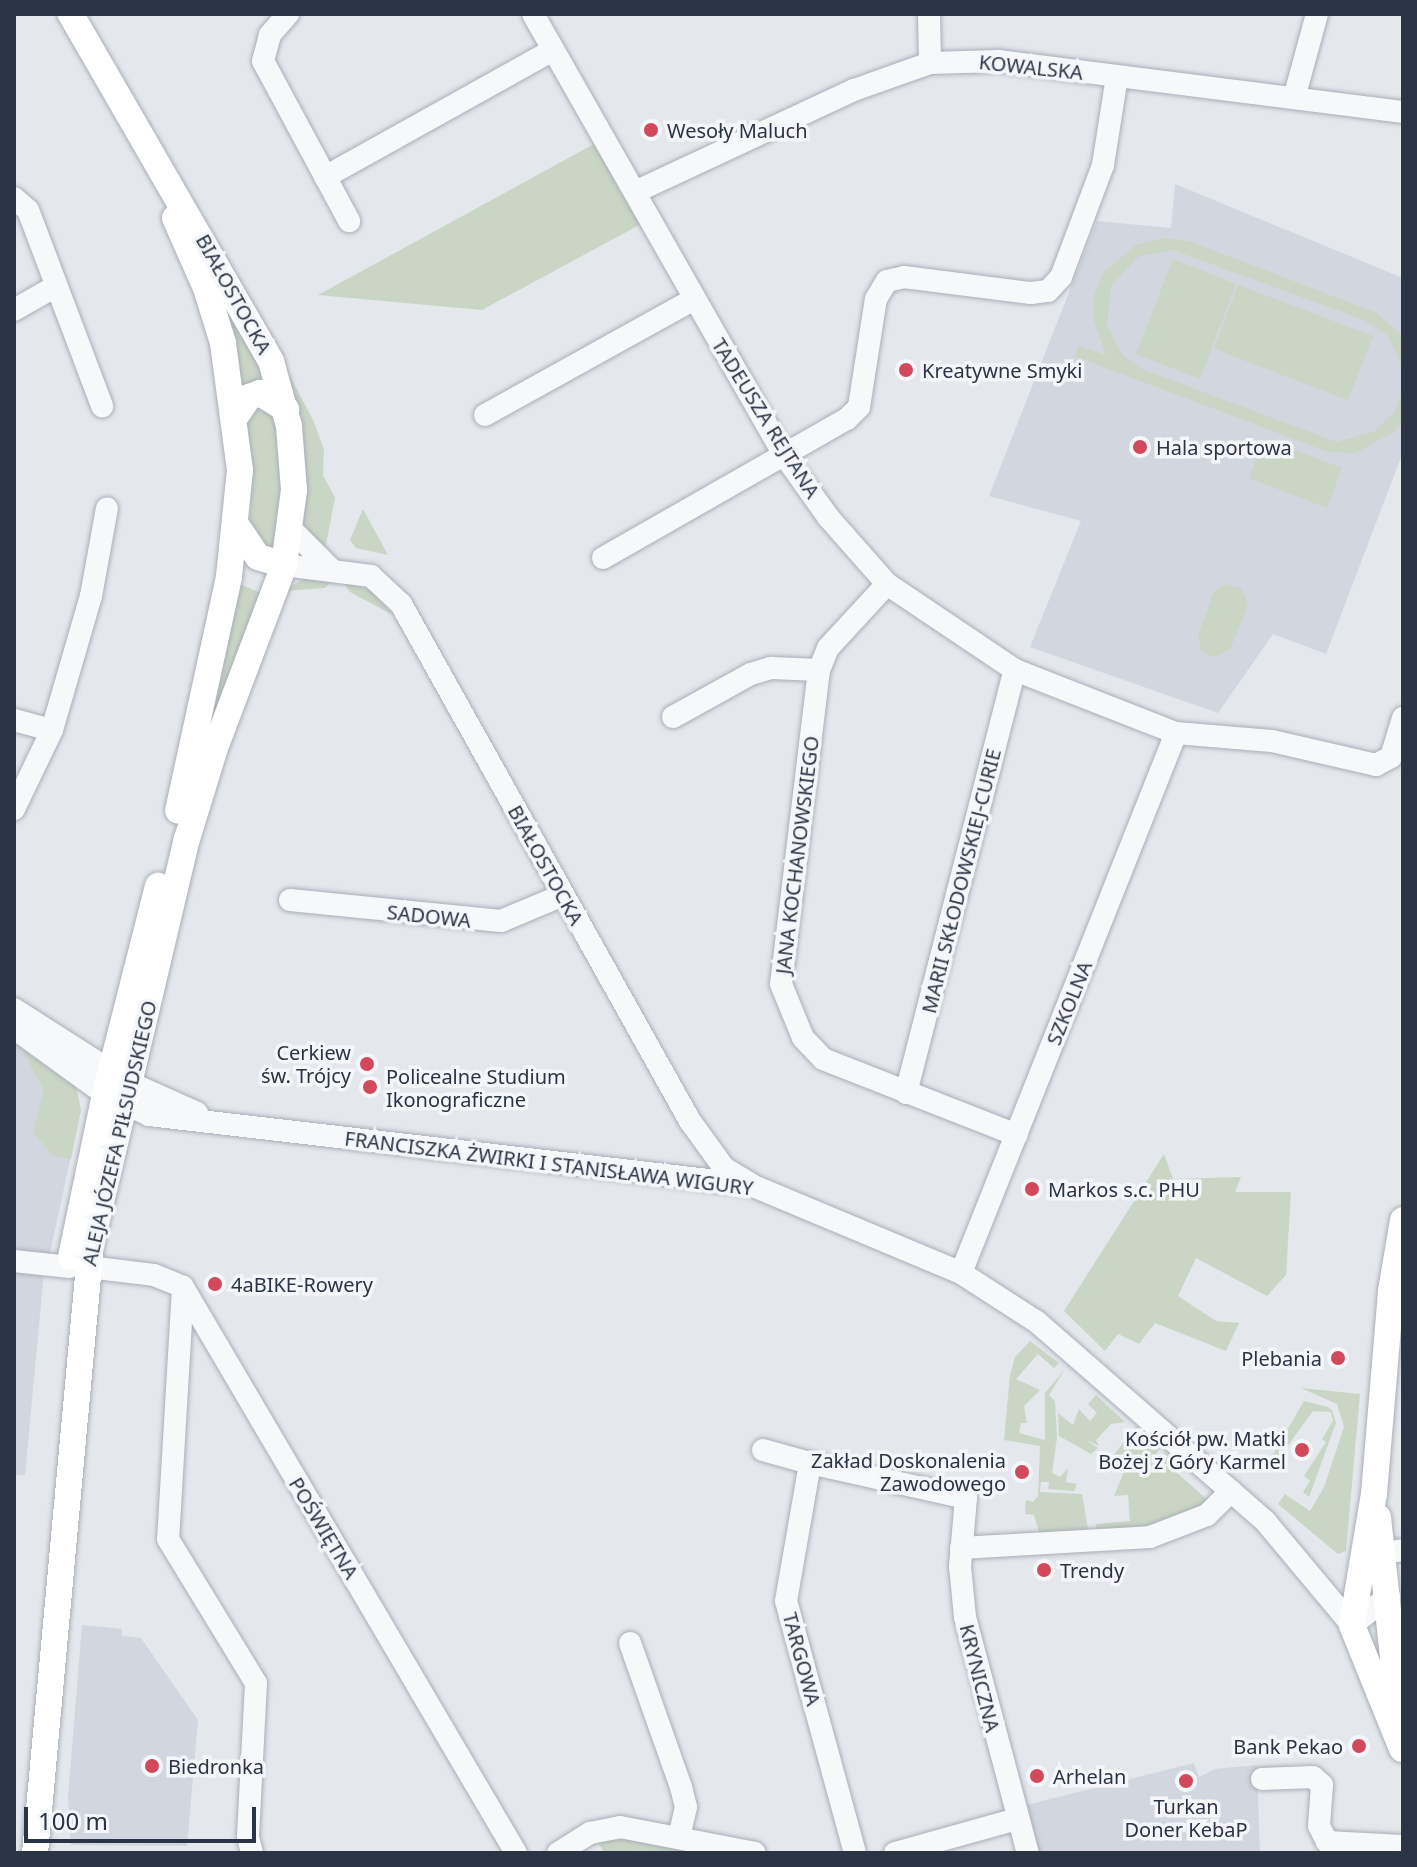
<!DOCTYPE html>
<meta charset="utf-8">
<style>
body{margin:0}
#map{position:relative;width:1417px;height:1867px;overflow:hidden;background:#e4e7ec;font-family:"Noto Sans",sans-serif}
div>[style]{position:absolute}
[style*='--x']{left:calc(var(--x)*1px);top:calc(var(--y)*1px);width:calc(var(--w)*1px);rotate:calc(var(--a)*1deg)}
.built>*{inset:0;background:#d2d6de}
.green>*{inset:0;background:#c9d6c5}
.roads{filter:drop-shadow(0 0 2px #a9aeb7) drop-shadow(0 0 2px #a9aeb7)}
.minor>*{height:22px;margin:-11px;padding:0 11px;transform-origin:11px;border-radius:11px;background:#f7f8fa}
.major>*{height:26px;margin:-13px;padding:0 13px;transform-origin:13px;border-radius:13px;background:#fff}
.dots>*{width:22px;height:22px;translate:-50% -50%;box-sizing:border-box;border:4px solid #f4f6f9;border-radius:50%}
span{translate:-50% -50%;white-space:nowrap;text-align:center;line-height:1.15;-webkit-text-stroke:7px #f4f6f9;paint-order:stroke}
.street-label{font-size:20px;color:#2b3445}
.poi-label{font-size:20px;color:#2b3445}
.left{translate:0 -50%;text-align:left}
.right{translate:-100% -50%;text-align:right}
.frame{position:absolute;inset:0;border:16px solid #2b3445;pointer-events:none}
.scale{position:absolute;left:24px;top:1807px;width:232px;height:36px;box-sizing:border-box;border:4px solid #2b3445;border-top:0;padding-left:10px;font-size:24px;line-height:28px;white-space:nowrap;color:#2b3445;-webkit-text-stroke:6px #f4f6f9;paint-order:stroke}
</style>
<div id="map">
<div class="built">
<div style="clip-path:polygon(1175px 184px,1403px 278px,1403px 452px,1326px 654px,1273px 634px,1218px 713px,1030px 647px,1081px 521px,989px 496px,1097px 221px,1171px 228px)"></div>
<div style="clip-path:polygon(14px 1043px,76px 1088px,81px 1110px,50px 1253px,14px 1251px)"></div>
<div style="clip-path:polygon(14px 1270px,44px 1272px,25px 1475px,14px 1475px)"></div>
<div style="clip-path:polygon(82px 1625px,122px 1629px,122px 1636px,141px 1638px,198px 1720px,187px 1846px,71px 1845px,68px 1796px)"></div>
<div style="clip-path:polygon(1194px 1763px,1199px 1777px,1215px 1769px,1257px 1765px,1260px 1853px,1028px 1853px,1014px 1808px)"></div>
</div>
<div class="green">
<div style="clip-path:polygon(594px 144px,643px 223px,482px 310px,318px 295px)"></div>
<div style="clip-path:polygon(1162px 238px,1189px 241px,1377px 313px,1403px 337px,1403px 368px,1388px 336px,1364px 320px,1173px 250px,1139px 256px,1111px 286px,1107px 326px,1123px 355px,1142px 369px,1337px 442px,1375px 431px,1395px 411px,1403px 390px,1403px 420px,1394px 432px,1356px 453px,1328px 452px,1074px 356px,1079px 346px,1106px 355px,1093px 318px,1094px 296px,1104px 272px,1136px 245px)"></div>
<div style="clip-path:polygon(1173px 259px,1236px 284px,1200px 379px,1136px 354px)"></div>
<div style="clip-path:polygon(1238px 285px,1373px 336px,1348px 400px,1214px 349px)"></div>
<div style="clip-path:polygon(223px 293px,270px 384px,242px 388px)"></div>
<div style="clip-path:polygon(286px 368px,314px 422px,324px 450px,323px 475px,335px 498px,325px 550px,302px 529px)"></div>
<div style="clip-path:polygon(262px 405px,270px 407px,283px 449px,279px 545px,269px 552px,250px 527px,252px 458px,246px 421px)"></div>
<div style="clip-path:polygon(1264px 439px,1342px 468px,1327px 508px,1249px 478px)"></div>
<div style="clip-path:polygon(363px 509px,388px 555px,356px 548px,350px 540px)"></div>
<div style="clip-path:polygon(305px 578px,333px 580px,325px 588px,283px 591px)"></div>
<div style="clip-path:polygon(343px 582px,371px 590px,393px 615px,350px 592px)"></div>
<div style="clip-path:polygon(240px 584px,263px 594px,205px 741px)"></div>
<div style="clip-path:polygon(1225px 584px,1242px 589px,1248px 606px,1230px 649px,1214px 657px,1201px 651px,1198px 635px,1214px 592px)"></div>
<div style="clip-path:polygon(22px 1049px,76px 1088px,81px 1110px,71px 1159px,52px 1155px,33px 1132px,44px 1091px)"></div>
<div style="clip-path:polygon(1164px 1154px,1173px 1179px,1241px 1177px,1235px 1192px,1291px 1192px,1286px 1275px,1267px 1296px,1196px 1258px,1178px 1296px,1216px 1321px,1239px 1323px,1226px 1351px,1155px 1323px,1139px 1344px,1118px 1334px,1105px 1351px,1064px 1311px)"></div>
<div style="clip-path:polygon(1030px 1341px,1059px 1363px,1054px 1368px,1038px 1354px,1016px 1379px,1040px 1390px,1024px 1406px,1027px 1423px,1021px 1423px,1019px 1433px,1045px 1440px,1045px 1393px,1065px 1369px,1049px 1395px,1055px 1401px,1057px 1437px,1052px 1473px,1060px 1477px,1068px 1468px,1066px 1482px,1077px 1484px,1074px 1491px,1048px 1489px,1049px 1482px,1041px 1482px,1040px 1492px,1082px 1494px,1089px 1535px,1041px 1539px,1034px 1515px,1025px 1514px,1026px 1500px,1033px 1502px,1038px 1496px,1040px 1446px,1004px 1440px,1010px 1375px,1015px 1357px)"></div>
<div style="clip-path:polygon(1301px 1388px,1360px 1394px,1346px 1551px,1338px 1554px,1278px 1504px,1285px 1494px,1310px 1511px,1324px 1487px,1344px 1427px,1337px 1404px)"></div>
<div style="clip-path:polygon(1096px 1395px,1125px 1422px,1111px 1424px,1096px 1440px,1099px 1446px,1086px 1440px,1098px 1448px,1091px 1454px,1059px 1436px,1058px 1413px,1073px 1425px,1079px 1409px,1090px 1421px,1097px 1413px,1088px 1404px)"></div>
<div style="clip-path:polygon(1304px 1401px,1328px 1407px,1332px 1410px,1336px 1423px,1309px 1497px,1303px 1492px,1310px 1481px,1304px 1476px,1326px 1442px,1322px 1439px,1333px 1421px,1331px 1412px,1313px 1411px,1278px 1459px,1272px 1456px)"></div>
<div style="clip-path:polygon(1136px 1426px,1141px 1431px,1136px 1438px,1140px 1441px,1146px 1434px,1160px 1448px,1156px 1455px,1160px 1458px,1165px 1452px,1178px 1464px,1176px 1472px,1211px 1503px,1167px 1525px,1097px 1535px,1096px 1524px,1130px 1521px,1128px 1495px,1114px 1496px,1126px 1467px,1113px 1456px)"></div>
<div style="clip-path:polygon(617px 1835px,686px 1847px,690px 1853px,604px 1853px,598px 1842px)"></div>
</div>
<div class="roads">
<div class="minor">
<div style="--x:288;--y:14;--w:28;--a:131"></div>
<div style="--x:270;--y:35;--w:27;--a:105"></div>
<div style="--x:263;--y:61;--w:182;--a:61.7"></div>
<div style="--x:533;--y:14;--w:507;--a:60.35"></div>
<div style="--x:784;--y:455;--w:76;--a:54.6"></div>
<div style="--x:828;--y:517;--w:89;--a:48.6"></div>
<div style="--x:887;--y:584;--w:154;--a:33.9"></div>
<div style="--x:1015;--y:670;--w:173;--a:21.4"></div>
<div style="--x:1176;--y:733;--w:96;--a:4.8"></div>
<div style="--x:1272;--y:741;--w:107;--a:13"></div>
<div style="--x:1376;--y:765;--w:17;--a:-28"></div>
<div style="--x:1391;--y:757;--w:41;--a:-72.9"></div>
<div style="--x:929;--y:14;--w:49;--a:88.8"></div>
<div style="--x:1294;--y:98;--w:87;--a:-74.7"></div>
<div style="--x:325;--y:177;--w:261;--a:-29.1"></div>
<div style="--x:635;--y:192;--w:242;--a:-25"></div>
<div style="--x:854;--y:90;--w:81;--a:-19.6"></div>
<div style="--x:930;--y:63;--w:69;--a:-1.7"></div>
<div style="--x:999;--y:61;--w:407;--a:7.2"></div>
<div style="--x:14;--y:198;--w:18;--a:41"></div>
<div style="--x:28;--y:210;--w:210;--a:69.3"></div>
<div style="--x:14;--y:310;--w:48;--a:-29.7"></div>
<div style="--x:485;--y:415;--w:239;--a:-29"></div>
<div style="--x:291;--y:529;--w:54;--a:45"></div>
<div style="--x:603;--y:558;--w:281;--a:-29.7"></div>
<div style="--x:847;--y:419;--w:17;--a:-45"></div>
<div style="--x:859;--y:407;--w:109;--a:-81.1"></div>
<div style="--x:876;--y:299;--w:21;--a:-59"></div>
<div style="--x:887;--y:281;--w:17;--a:-13"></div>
<div style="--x:904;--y:277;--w:128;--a:7.2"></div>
<div style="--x:1031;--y:293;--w:17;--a:-7"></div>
<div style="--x:1048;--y:291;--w:19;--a:-47"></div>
<div style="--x:1061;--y:277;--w:120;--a:-69.4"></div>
<div style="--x:1103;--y:165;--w:89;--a:-81"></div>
<div style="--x:284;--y:565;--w:88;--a:7.2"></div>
<div style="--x:371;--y:576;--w:41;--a:43"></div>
<div style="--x:401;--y:604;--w:592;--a:60.8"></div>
<div style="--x:690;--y:1121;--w:58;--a:54.1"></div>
<div style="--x:724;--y:1168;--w:31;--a:31"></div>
<div style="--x:887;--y:584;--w:87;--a:132.7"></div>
<div style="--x:828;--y:648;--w:24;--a:112"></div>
<div style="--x:819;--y:670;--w:316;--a:96.9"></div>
<div style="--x:781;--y:984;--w:58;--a:67.8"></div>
<div style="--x:803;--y:1038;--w:29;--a:46"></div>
<div style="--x:823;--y:1059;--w:208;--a:21.4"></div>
<div style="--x:673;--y:717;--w:89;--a:-28.9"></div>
<div style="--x:751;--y:674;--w:21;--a:-17"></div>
<div style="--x:771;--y:668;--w:48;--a:2.4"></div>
<div style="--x:14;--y:720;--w:39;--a:15"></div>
<div style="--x:52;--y:730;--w:140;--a:-73.8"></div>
<div style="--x:91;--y:596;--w:89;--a:-79.7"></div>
<div style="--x:14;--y:809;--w:88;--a:-64.3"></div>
<div style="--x:290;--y:900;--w:212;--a:5.7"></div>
<div style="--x:501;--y:921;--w:67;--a:-22.8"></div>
<div style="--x:14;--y:1009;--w:135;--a:32.6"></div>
<div style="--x:128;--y:1082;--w:76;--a:24.2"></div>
<div style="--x:14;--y:1028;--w:112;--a:36"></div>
<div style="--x:105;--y:1094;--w:49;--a:25.5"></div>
<div style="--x:149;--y:1115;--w:606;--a:6.63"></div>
<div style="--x:751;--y:1185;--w:228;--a:22.7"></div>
<div style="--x:961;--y:1273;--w:90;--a:32.8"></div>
<div style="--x:1037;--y:1322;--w:303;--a:41.1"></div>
<div style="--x:1265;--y:1521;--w:136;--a:50.1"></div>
<div style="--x:1352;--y:1625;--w:47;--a:-38.1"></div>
<div style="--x:906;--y:1093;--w:437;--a:-75.6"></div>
<div style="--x:14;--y:1261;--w:56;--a:6.1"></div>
<div style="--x:88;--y:1267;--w:66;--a:6.9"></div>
<div style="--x:154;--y:1275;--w:31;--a:22"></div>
<div style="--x:183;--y:1287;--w:657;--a:59.53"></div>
<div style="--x:961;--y:1273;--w:581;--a:-68.29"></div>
<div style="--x:183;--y:1288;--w:251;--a:93.4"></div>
<div style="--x:168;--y:1539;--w:169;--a:58.6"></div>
<div style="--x:256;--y:1683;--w:154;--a:93"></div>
<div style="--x:248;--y:1837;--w:16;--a:76"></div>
<div style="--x:763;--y:1450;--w:49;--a:15.5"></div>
<div style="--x:961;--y:1548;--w:189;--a:-3.3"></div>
<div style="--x:1150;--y:1537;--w:61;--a:-21.1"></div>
<div style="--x:1207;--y:1515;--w:34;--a:-45"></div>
<div style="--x:1385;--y:1553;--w:18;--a:-9"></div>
<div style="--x:630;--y:1643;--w:153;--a:70.5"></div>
<div style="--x:681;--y:1787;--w:21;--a:76"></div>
<div style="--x:686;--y:1807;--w:28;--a:103"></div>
<div style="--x:1262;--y:1779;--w:51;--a:-2.2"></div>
<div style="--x:1313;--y:1777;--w:12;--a:42"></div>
<div style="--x:1322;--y:1785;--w:41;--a:94.2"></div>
<div style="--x:1319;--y:1826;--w:18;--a:63"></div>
<div style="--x:1327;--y:1842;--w:76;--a:3"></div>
<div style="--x:558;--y:1853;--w:38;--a:-32"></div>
<div style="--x:590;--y:1833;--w:31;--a:-11"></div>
<div style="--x:620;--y:1827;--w:137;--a:10.9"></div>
<div style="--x:855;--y:1853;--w:261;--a:-105.3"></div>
<div style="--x:786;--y:1601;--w:140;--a:-80.1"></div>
<div style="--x:810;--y:1463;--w:160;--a:12.6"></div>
<div style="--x:966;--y:1498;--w:68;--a:95"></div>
<div style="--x:960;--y:1566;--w:51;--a:84.4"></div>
<div style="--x:965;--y:1617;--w:244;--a:75.1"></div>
<div style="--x:895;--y:1853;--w:127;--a:-15.6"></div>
</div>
<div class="major">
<div style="--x:175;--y:218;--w:77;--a:66.1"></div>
<div style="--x:206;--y:288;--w:58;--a:72.8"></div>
<div style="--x:223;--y:343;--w:128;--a:82.4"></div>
<div style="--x:240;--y:470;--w:108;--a:95.9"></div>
<div style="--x:229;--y:577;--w:239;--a:102.3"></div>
<div style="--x:236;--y:416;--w:23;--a:-56"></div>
<div style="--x:249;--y:397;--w:12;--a:-20"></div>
<div style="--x:260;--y:393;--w:31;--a:32"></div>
<div style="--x:237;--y:526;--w:37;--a:56"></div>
<div style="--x:258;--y:557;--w:27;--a:17"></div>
<div style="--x:71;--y:1257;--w:167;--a:-78.2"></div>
<div style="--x:105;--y:1094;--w:215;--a:-75.7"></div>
<div style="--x:1378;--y:1517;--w:196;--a:83.9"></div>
<div style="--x:1402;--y:1749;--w:134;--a:-112"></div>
<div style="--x:1352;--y:1625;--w:133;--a:-80.5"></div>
<div style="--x:1374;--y:1494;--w:204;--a:-85.2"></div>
<div style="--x:1391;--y:1291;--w:72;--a:-80.4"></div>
<div style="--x:35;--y:1853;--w:612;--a:-84.75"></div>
<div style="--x:91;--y:1244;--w:416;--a:-76.7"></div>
<div style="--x:187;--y:839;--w:95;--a:-72.9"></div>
<div style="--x:215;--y:748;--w:196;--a:-69.3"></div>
<div style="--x:284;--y:565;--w:76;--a:-82.4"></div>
<div style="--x:294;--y:490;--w:64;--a:-94.5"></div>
<div style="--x:289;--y:426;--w:67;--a:-105.5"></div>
<div style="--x:271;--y:361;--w:401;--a:-120"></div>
</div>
</div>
<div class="dots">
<div style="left:651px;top:130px;background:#d1495b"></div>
<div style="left:906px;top:370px;background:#d1495b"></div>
<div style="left:1140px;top:447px;background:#d1495b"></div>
<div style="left:367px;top:1064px;background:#d1495b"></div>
<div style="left:370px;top:1087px;background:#d1495b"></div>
<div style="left:1032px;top:1189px;background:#d1495b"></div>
<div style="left:215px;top:1284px;background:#d1495b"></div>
<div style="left:1338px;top:1358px;background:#d1495b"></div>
<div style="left:1302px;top:1450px;background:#d1495b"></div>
<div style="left:1022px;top:1472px;background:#d1495b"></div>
<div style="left:1044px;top:1570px;background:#d1495b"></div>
<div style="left:1359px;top:1746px;background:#d1495b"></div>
<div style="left:152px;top:1766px;background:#d1495b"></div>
<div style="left:1037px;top:1776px;background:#d1495b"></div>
<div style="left:1186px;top:1781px;background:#d1495b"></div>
</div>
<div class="street-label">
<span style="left:1031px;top:67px;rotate:6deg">KOWALSKA</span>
<span style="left:234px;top:294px;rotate:61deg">BIAŁOSTOCKA</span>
<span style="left:766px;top:418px;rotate:58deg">TADEUSZA REJTANA</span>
<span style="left:797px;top:855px;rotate:-83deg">JANA KOCHANOWSKIEGO</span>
<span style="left:546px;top:865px;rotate:61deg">BIAŁOSTOCKA</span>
<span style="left:961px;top:881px;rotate:-76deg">MARII SKŁODOWSKIEJ-CURIE</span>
<span style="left:429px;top:916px;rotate:6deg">SADOWA</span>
<span style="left:1069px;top:1003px;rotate:-68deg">SZKOLNA</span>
<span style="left:119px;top:1133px;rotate:-77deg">ALEJA JÓZEFA PIŁSUDSKIEGO</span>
<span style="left:549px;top:1163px;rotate:7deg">FRANCISZKA ŻWIRKI I STANISŁAWA WIGURY</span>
<span style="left:324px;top:1528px;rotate:59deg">POŚWIĘTNA</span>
<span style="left:802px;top:1659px;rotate:75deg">TARGOWA</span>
<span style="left:980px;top:1678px;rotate:76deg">KRYNICZNA</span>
</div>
<div class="poi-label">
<span class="left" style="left:667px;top:130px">Wesoły Maluch</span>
<span class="left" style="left:922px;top:370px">Kreatywne Smyki</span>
<span class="left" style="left:1156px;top:447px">Hala sportowa</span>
<span class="right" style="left:351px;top:1064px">Cerkiew<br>św. Trójcy</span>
<span class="left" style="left:386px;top:1088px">Policealne Studium<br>Ikonograficzne</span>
<span class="left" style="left:1048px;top:1189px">Markos s.c. PHU</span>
<span class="left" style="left:231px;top:1284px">4aBIKE-Rowery</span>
<span class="right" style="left:1322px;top:1358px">Plebania</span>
<span class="right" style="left:1286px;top:1450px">Kościół pw. Matki<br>Bożej z Góry Karmel</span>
<span class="right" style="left:1006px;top:1472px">Zakład Doskonalenia<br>Zawodowego</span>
<span class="left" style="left:1060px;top:1570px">Trendy</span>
<span class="right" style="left:1343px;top:1746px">Bank Pekao</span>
<span class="left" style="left:168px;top:1766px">Biedronka</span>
<span class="left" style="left:1053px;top:1776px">Arhelan</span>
<span style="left:1186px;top:1818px">Turkan<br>Doner KebaP</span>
</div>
<div class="frame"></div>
<div class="scale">100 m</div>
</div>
